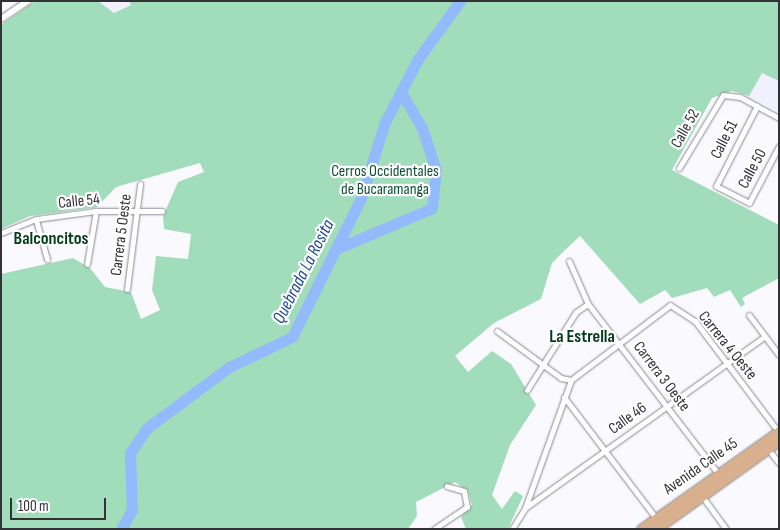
<!DOCTYPE html>
<style>
body{margin:0}
#map{position:relative;width:780px;height:530px;overflow:hidden;background:#fafafe;font-family:"Sofia Sans Condensed",sans-serif}
div>[style]{position:absolute}
[style*='--x']{left:calc(var(--x)*1px);top:calc(var(--y)*1px);width:calc(var(--w)*1px);rotate:calc(var(--a)*1deg)}
.built>*{inset:0;background:#f0f0fe}
.green>*{inset:0;background:#a1dcbb}
.river>*{height:11px;margin:-5.5px;padding:0 5.5px;transform-origin:5.5px;border-radius:5.5px;background:#92bafc}
.roads{filter:drop-shadow(0 0 1px #888891) drop-shadow(0 0 1px #888891)}
.minor>*{height:5px;margin:-2.5px;padding:0 2.5px;transform-origin:2.5px;border-radius:2.5px;background:#fff}
.tertiary>*{height:6px;margin:-3px;padding:0 3px;transform-origin:3px;border-radius:3px;background:#fff}
.primary>*{height:9px;margin:-4.5px;padding:0 4.5px;transform-origin:4.5px;border-radius:4.5px;background:#d9b08e}
span{translate:-50% -50%;white-space:nowrap;text-align:center;line-height:1.15;-webkit-text-stroke:4.5px #fff;paint-order:stroke}
.street-label{font-size:16px;color:#323236}
.park-label{font-size:16px;color:#0c5034}
.neighbourhood-label{font-size:18px;color:#033c1b;font-weight:700}
.water-label{font-size:18px;color:#1e4a97;font-style:italic}
.frame{position:absolute;inset:0;border:2px solid #323236;pointer-events:none}
.scale{position:absolute;left:10px;top:498px;width:96px;height:22px;box-sizing:border-box;border:2px solid #323236;border-top:0;padding-left:6px;font-size:15px;line-height:18px;white-space:nowrap;color:#323236;-webkit-text-stroke:4px #fff;paint-order:stroke}
</style>
<div id="map">
<div class="built">
<div style="clip-path:polygon(98px 1px,129px 1px,132px 4px,114px 13px)"></div>
<div style="clip-path:polygon(762px 72px,779px 81px,779px 112px,749px 96px)"></div>
</div>
<div class="green">
<div style="clip-path:polygon(35px 1px,98px 1px,114px 13px,131px 5px,129px 1px,778px 1px,779px 81px,762px 73px,749px 96px,732px 91px,712px 98px,672px 170px,779px 225px,779px 278px,742px 298px,745px 304px,741px 307px,730px 290px,714px 297px,707px 288px,672px 298px,665px 290px,640px 304px,580px 236px,563px 252px,552px 263px,541px 299px,494px 323px,455px 356px,468px 372px,492px 351px,511px 364px,536px 405px,510px 445px,492px 495px,502px 509px,515px 491px,523px 496px,508px 529px,466px 529px,461px 517px,472px 505px,468px 491px,455px 482px,416px 502px,417px 516px,408px 529px,1px 529px,1px 274px,73px 258px,90px 268px,105px 287px,131px 292px,141px 319px,160px 310px,152px 290px,156px 256px,188px 259px,191px 234px,164px 229px,163px 216px,178px 182px,204px 172px,200px 163px,116px 187px,97px 207px,30px 216px,1px 229px,1px 25px)"></div>
</div>
<div class="river">
<div style="--x:336;--y:249;--w:104;--a:-23.1"></div>
<div style="--x:432;--y:208;--w:38;--a:-84"></div>
<div style="--x:436;--y:170;--w:44;--a:-108.4"></div>
<div style="--x:422;--y:128;--w:42;--a:-120.3"></div>
<div style="--x:121;--y:529;--w:22;--a:-60"></div>
<div style="--x:132;--y:510;--w:57;--a:-92"></div>
<div style="--x:130;--y:453;--w:30;--a:-56"></div>
<div style="--x:147;--y:428;--w:102;--a:-36.6"></div>
<div style="--x:229;--y:367;--w:70;--a:-25.5"></div>
<div style="--x:292;--y:337;--w:155;--a:-63.6"></div>
<div style="--x:361;--y:198;--w:80;--a:-72.5"></div>
<div style="--x:385;--y:122;--w:71;--a:-62.4"></div>
<div style="--x:418;--y:59;--w:72;--a:-54.1"></div>
</div>
<div class="roads">
<div class="minor">
<div style="--x:757;--y:106;--w:90;--a:117.1"></div>
<div style="--x:716;--y:186;--w:37;--a:27"></div>
<div style="--x:749;--y:203;--w:64;--a:-62.2"></div>
<div style="--x:679;--y:168;--w:85;--a:-58.9"></div>
<div style="--x:723;--y:95;--w:17;--a:7"></div>
<div style="--x:740;--y:97;--w:44;--a:28.3"></div>
<div style="--x:36;--y:220;--w:41;--a:74.2"></div>
<div style="--x:1;--y:233;--w:38;--a:-22"></div>
<div style="--x:36;--y:219;--w:60;--a:-7.7"></div>
<div style="--x:95;--y:211;--w:67;--a:0"></div>
<div style="--x:569;--y:261;--w:47;--a:66.2"></div>
<div style="--x:588;--y:304;--w:217;--a:52.5"></div>
<div style="--x:87;--y:264;--w:54;--a:-80.4"></div>
<div style="--x:127;--y:289;--w:106;--a:-82.9"></div>
<div style="--x:749;--y:315;--w:50;--a:53.1"></div>
<div style="--x:497;--y:331;--w:79;--a:36.3"></div>
<div style="--x:561;--y:378;--w:10;--a:11"></div>
<div style="--x:571;--y:380;--w:124;--a:-37.1"></div>
<div style="--x:670;--y:305;--w:30;--a:33"></div>
<div style="--x:695;--y:321;--w:138;--a:53"></div>
<div style="--x:527;--y:390;--w:92;--a:-57.9"></div>
<div style="--x:576;--y:312;--w:14;--a:-34"></div>
<div style="--x:564;--y:397;--w:152;--a:52.8"></div>
<div style="--x:768;--y:449;--w:18;--a:52"></div>
<div style="--x:702;--y:496;--w:41;--a:54"></div>
<div style="--x:525;--y:508;--w:136;--a:-70.2"></div>
<div style="--x:434;--y:529;--w:40;--a:-34"></div>
<div style="--x:467;--y:507;--w:16;--a:-101"></div>
<div style="--x:464;--y:491;--w:18;--a:-164"></div>
<div style="--x:512;--y:529;--w:25;--a:-58"></div>
<div style="--x:525;--y:508;--w:295;--a:-35.6"></div>
</div>
<div class="tertiary">
<div style="--x:1;--y:19;--w:32;--a:-34"></div>
</div>
<div class="primary">
<div style="--x:641;--y:529;--w:169;--a:-35.4"></div>
<div style="--x:656;--y:529;--w:151;--a:-35.6"></div>
</div>
</div>
<div class="street-label">
<span style="left:686px;top:129px;rotate:-61deg">Calle 52</span>
<span style="left:725px;top:140px;rotate:-63deg">Calle 51</span>
<span style="left:753px;top:169px;rotate:-62deg">Calle 50</span>
<span style="left:79px;top:202px;rotate:-6deg">Calle 54</span>
<span style="left:122px;top:235px;rotate:-83deg">Carrera 5 Oeste</span>
<span style="left:727px;top:346px;rotate:51deg">Carrera 4 Oeste</span>
<span style="left:661px;top:377px;rotate:53deg">Carrera 3 Oeste</span>
<span style="left:628px;top:419px;rotate:-36deg">Calle 46</span>
<span style="left:701px;top:467px;rotate:-35deg">Avenida Calle 45</span>
</div>
<div class="park-label">
<span style="left:385px;top:181px">Cerros Occidentales<br>de Bucaramanga</span>
</div>
<div class="neighbourhood-label">
<span style="left:51px;top:239px">Balconcitos</span>
<span style="left:582px;top:337px">La Estrella</span>
</div>
<div class="water-label">
<span style="left:304px;top:272px;rotate:-63deg">Quebrada La Rosita</span>
</div>
<div class="frame"></div>
<div class="scale">100 m</div>
</div>
